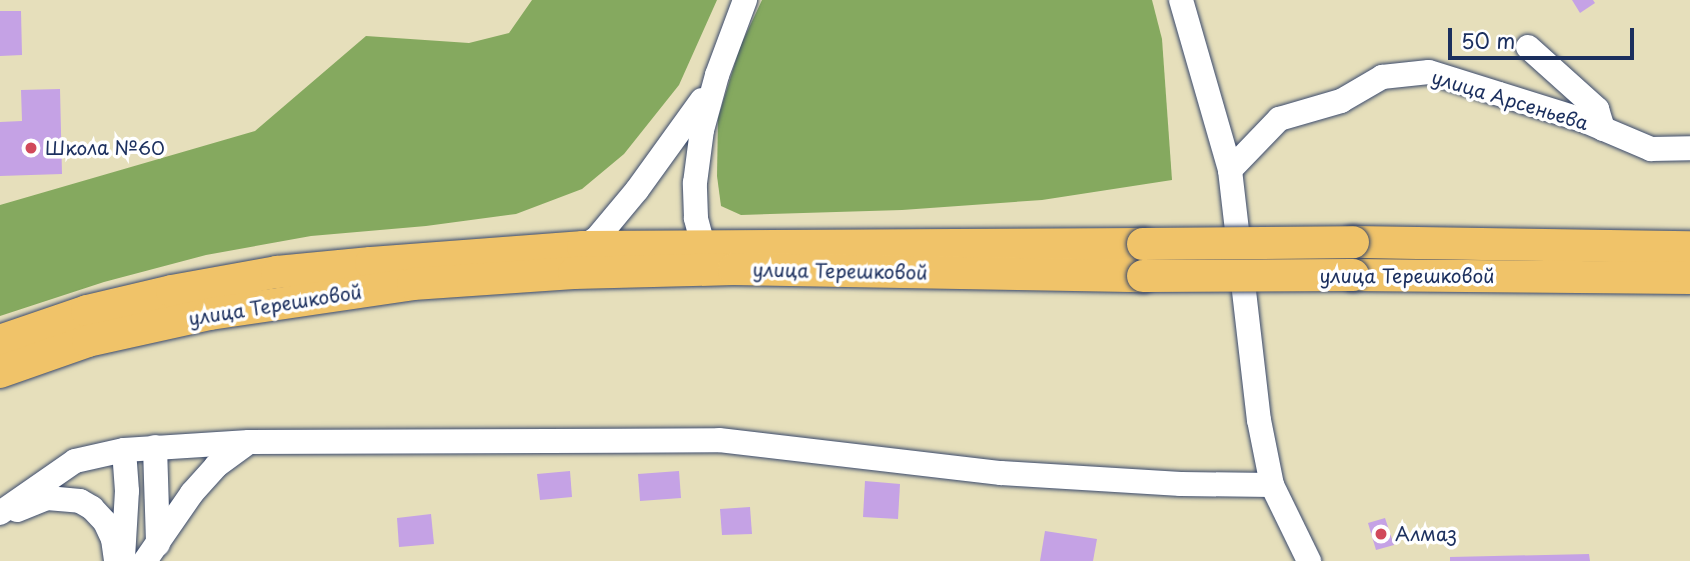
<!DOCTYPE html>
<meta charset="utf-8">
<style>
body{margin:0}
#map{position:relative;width:1690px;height:561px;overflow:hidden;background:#e6dfbb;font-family:"Playpen Sans",sans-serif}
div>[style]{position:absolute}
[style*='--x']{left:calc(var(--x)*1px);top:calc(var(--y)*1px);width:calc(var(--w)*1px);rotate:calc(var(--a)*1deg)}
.forest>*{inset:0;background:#85a95f}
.building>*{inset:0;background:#c5a2e5}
.roads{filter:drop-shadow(0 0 2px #39496c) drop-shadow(0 0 2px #39496c)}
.minor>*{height:24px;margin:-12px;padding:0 12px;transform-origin:12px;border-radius:12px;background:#fff}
.major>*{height:32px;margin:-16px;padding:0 16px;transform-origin:16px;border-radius:16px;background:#f0c369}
.bridges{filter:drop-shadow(0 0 2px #39496c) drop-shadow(0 0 2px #39496c)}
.major-bridge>*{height:32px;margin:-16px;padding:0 16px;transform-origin:16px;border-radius:16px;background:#f0c369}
.dots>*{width:19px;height:19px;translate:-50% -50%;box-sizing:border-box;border:4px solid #fff;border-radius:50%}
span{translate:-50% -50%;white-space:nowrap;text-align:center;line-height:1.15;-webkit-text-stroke:7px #fff;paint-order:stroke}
.street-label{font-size:19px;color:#1b2f5e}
.poi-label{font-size:19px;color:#1b2f5e}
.left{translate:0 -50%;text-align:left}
.scale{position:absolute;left:1448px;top:28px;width:186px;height:32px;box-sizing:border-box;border:4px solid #1b2f5e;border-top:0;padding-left:9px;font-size:21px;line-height:24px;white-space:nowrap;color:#1b2f5e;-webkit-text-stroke:5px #fff;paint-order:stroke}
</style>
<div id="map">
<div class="forest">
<div style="clip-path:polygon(532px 0,717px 0,679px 85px,624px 154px,582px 189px,516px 214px,426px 226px,311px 236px,206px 255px,104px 282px,0 316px,0 205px,255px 131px,366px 36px,469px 43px,509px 33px)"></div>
<div style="clip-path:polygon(762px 0,1152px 0,1162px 39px,1172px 180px,1042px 200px,902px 210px,741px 215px,721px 206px,717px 176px,718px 118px,740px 47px)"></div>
</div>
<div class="building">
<div style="clip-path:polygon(1572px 0,1593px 0,1595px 3px,1580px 13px)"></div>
<div style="clip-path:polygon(0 11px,21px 11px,22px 55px,0 56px)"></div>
<div style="clip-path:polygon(60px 89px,62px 174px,0 176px,0 122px,22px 121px,21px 90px)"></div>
<div style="clip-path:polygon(570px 471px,572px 497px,540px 500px,537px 474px)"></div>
<div style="clip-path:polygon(679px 471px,681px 498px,640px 501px,638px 474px)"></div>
<div style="clip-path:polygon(865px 481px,900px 484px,898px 519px,863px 517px)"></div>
<div style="clip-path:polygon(750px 507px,752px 534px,722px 535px,720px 509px)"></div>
<div style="clip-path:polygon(431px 514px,434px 544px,399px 547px,397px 518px)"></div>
<div style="clip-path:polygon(1385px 518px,1394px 545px,1376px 550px,1368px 523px)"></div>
<div style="clip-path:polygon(1045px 531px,1097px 539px,1093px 561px,1040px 561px)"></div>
<div style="clip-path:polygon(1589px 554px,1590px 561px,1450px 561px,1450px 557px)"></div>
</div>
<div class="roads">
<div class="minor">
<div style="--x:1181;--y:0;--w:177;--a:73.9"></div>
<div style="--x:1230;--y:170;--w:252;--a:83.4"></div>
<div style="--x:1259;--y:420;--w:66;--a:78.7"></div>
<div style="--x:1272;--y:485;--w:85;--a:64"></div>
<div style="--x:1528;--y:47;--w:93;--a:41.9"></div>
<div style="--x:1597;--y:109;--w:21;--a:73"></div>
<div style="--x:1230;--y:170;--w:71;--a:-46.1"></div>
<div style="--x:1279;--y:119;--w:65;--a:-16.2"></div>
<div style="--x:1341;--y:101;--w:48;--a:-30.3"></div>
<div style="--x:1382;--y:77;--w:47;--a:-6.1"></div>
<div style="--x:1429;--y:72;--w:164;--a:17.4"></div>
<div style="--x:1585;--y:121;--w:72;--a:23"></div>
<div style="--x:1651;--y:149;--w:39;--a:-1"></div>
<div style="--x:703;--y:245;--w:28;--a:-105"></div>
<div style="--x:696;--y:218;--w:35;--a:-92"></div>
<div style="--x:695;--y:183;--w:53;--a:-82.5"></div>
<div style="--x:702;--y:130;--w:57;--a:-74.7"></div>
<div style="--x:717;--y:75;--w:80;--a:-69.5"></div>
<div style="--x:583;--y:247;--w:17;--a:-33"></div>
<div style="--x:597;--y:238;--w:62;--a:-50.2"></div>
<div style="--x:637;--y:190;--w:111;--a:-54.2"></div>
<div style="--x:155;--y:447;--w:97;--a:88.2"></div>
<div style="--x:17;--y:510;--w:32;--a:-22"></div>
<div style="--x:47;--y:498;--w:33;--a:5"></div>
<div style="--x:80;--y:501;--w:14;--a:30"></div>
<div style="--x:92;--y:508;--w:19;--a:47"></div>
<div style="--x:105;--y:522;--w:19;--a:65"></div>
<div style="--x:113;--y:539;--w:22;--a:82"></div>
<div style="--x:0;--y:513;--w:91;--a:-34.7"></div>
<div style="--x:75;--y:461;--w:50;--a:-12.7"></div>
<div style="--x:124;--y:450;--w:125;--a:-3.7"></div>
<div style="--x:249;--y:442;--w:470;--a:-0.2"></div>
<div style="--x:719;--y:440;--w:284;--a:6.7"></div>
<div style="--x:1001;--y:473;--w:180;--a:3.5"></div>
<div style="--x:1181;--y:484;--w:91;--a:0.6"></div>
<div style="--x:123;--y:558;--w:67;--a:-86.6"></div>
<div style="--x:127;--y:491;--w:41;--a:-94.2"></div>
<div style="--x:145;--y:561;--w:83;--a:-55.3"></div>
<div style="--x:192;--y:493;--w:36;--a:-48"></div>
<div style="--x:216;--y:466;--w:41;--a:-36"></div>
</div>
<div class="major">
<div style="--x:1353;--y:242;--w:337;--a:0.9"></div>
<div style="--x:1353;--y:275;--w:337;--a:0.5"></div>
<div style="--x:0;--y:341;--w:92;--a:-19"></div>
<div style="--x:87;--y:311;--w:87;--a:-13.2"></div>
<div style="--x:172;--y:291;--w:107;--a:-10.3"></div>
<div style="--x:277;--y:272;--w:94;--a:-5.5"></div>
<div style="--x:371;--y:263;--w:213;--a:-4.3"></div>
<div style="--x:583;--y:247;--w:560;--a:-0.31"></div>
<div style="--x:0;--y:372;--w:93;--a:-19.4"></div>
<div style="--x:88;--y:341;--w:125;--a:-12.5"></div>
<div style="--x:210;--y:314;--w:205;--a:-8.4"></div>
<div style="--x:413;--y:284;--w:161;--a:-3.9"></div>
<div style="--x:574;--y:273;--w:160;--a:-1.4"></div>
<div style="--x:734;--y:269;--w:409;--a:1"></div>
</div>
</div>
<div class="bridges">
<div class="major-bridge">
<div style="--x:1143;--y:244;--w:210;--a:-0.5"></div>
<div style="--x:1143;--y:276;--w:210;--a:-0.3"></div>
</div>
</div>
<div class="dots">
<div style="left:31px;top:148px;background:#d1495b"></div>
<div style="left:1381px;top:534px;background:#d1495b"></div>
</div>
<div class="street-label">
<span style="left:1510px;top:100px;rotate:17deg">улица Арсеньева</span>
<span style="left:840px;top:271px;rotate:1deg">улица Терешковой</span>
<span style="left:1407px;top:276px">улица Терешковой</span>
<span style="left:275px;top:305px;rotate:-9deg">улица Терешковой</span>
</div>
<div class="poi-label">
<span class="left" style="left:45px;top:148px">Школа №60</span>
<span class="left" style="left:1395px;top:534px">Алмаз</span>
</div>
<div class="scale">50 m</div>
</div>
